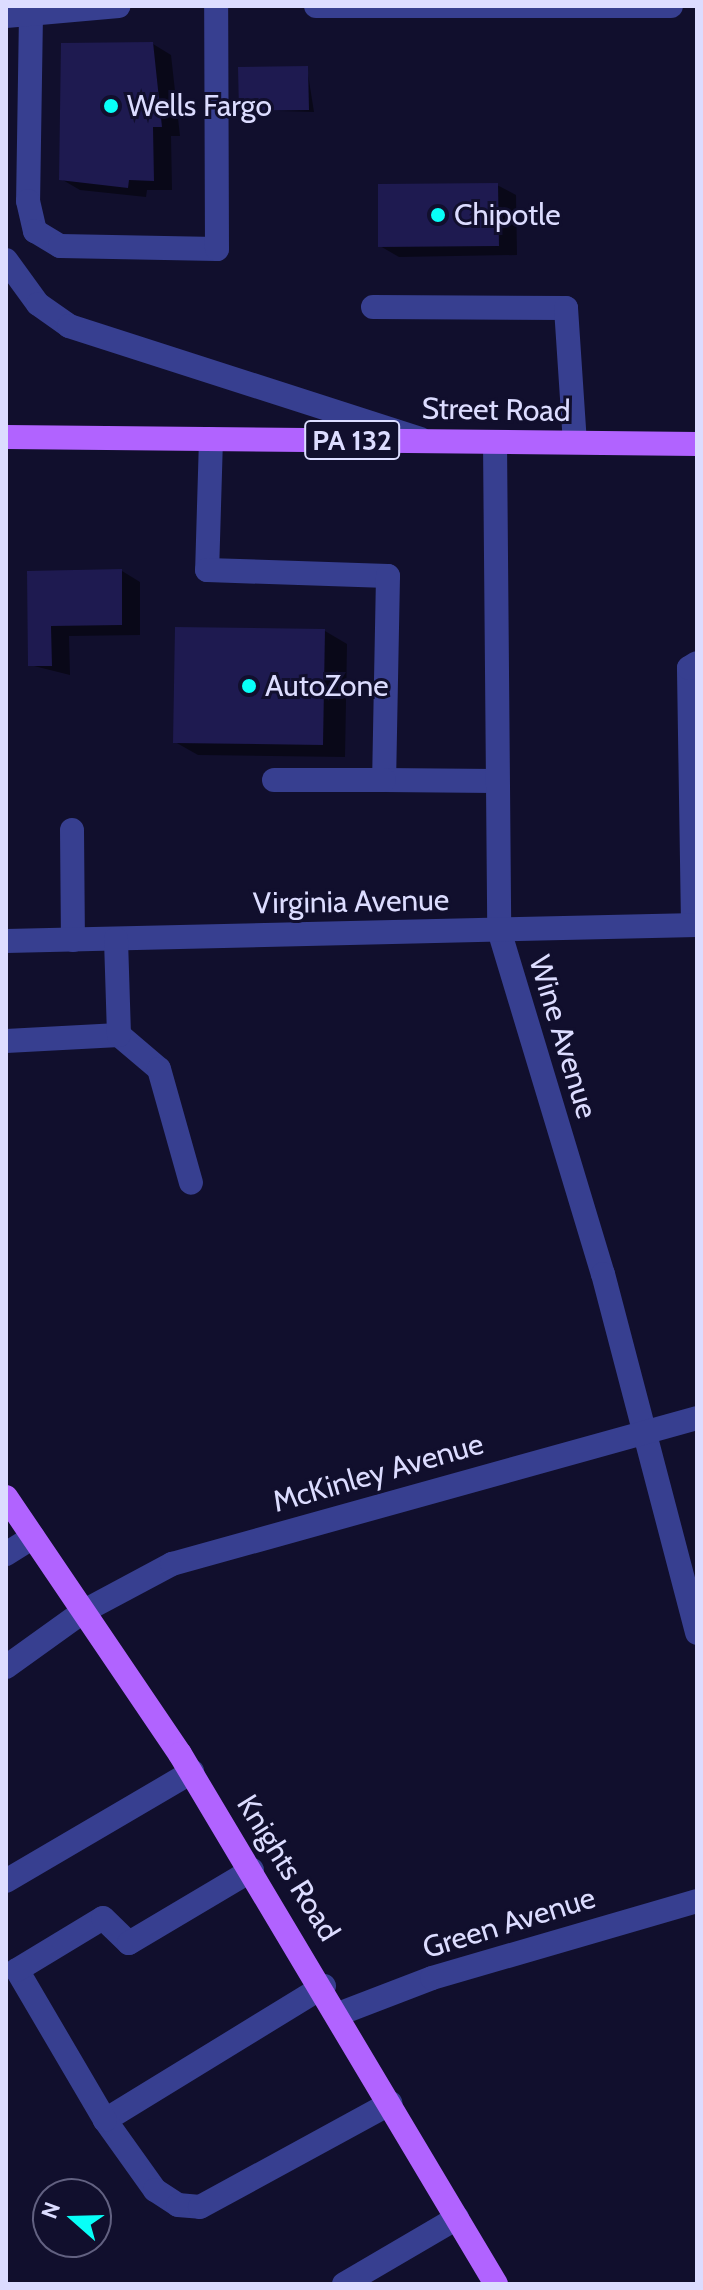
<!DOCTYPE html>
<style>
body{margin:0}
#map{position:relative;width:703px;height:2290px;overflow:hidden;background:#110f2d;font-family:Cabin,sans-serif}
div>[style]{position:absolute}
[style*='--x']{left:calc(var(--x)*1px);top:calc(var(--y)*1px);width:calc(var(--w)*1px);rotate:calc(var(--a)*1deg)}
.shadow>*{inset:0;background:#0007}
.building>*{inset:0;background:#1e1a50}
.minor>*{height:24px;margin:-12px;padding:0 12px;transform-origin:12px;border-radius:12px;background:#373f90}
.major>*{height:24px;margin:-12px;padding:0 12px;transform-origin:12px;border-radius:12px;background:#b163ff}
.dots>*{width:22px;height:22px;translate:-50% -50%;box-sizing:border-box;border:4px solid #110f2d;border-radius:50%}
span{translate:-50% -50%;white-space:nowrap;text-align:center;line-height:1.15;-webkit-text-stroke:6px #110f2d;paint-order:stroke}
.shield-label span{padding:2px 6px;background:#110f2d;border:2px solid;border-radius:6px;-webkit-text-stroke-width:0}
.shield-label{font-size:28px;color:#dcdcff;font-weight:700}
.poi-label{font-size:30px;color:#dcdcff}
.left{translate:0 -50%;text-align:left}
.street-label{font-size:30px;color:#dcdcff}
.frame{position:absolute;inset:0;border:8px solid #dcdcff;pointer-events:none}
.north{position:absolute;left:32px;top:2178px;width:80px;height:80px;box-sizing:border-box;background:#110f2d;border:2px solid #626181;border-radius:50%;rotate:290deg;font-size:22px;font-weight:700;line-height:32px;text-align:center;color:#dcdcff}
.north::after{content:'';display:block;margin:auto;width:28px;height:36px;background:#08fff8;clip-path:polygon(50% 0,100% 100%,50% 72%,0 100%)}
</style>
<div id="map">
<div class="shadow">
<div style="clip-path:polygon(153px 44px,171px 55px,180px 136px,171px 136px,172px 190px,147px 190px,146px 197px,80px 190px,61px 179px)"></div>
<div style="clip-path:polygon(307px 68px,314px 112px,241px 110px)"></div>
<div style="clip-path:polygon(497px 185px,516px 195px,517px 255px,399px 257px,380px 246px)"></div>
<div style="clip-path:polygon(122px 571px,140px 582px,140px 635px,69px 636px,70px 675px,30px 665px,29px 573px)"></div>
<div style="clip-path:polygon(325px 631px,347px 644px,345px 757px,198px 755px,175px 742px)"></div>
</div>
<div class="building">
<div style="clip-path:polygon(153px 42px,162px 127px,153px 127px,154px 181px,129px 180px,128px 188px,59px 180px,61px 43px)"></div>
<div style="clip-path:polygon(308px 66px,309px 110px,239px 111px,238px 67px)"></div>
<div style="clip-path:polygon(498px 183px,499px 246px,378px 247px,378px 184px)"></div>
<div style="clip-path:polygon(122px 569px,122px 625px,51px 626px,52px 666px,28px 666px,27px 571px)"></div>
<div style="clip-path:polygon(175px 627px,325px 629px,323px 745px,173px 743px)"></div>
</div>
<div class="minor">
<div style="--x:316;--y:6;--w:355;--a:0"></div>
<div style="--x:31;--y:14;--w:187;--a:90.9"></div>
<div style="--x:28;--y:201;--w:31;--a:77"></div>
<div style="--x:35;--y:231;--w:29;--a:31"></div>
<div style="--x:60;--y:246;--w:157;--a:1.1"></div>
<div style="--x:217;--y:249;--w:243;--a:-90.2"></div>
<div style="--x:6;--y:16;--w:113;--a:-5.1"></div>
<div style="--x:6;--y:260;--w:54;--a:54"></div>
<div style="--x:38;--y:304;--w:38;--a:35"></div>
<div style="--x:69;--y:326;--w:369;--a:17.8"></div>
<div style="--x:373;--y:307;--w:193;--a:0.3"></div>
<div style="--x:566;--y:308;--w:134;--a:86.2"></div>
<div style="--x:211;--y:439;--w:131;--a:91.7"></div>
<div style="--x:207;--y:570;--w:181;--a:1.9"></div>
<div style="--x:388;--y:576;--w:204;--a:91.1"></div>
<div style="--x:384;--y:780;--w:111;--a:0.5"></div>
<div style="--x:495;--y:442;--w:488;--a:89.5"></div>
<div style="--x:499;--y:930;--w:359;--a:73.2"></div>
<div style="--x:603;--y:1274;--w:371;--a:75.3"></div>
<div style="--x:274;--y:780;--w:110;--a:0"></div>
<div style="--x:72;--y:830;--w:110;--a:89.5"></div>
<div style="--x:693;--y:925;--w:257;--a:-90.9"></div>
<div style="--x:689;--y:668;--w:9;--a:-32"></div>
<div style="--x:6;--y:941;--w:691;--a:-1.33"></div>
<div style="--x:119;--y:1035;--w:52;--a:40.4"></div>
<div style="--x:159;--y:1069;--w:118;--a:74.3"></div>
<div style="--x:6;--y:1041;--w:113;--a:-3"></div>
<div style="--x:119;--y:1035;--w:96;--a:-91.8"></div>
<div style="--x:6;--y:1554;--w:32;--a:-32"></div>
<div style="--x:6;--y:1667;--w:96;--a:-35.7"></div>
<div style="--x:84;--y:1611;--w:100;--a:-28.1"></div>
<div style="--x:172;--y:1564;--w:545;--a:-15.54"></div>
<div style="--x:6;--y:1881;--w:216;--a:-30.4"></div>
<div style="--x:324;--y:1986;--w:257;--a:148.5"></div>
<div style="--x:105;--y:2120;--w:86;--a:54.5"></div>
<div style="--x:155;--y:2190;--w:27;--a:33"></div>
<div style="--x:178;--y:2205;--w:22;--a:5"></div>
<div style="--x:200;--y:2207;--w:217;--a:-28.6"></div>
<div style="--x:341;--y:2013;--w:97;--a:-21"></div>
<div style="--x:432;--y:1978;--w:276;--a:-16.2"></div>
<div style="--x:105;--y:2120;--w:174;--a:-120.4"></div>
<div style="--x:17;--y:1970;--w:100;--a:-31.2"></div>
<div style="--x:103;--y:1918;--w:36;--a:44"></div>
<div style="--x:129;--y:1943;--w:143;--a:-30.7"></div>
<div style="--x:344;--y:2284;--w:131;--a:-30.3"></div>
</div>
<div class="major">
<div style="--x:6;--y:437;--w:691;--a:0.58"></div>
<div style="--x:6;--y:1497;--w:310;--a:55.9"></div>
<div style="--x:180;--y:1754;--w:617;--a:59.2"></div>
</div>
<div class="dots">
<div style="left:111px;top:106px;background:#08fff8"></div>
<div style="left:438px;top:215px;background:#08fff8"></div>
<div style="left:249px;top:686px;background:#08fff8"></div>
</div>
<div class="shield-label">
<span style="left:352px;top:440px">PA 132</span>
</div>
<div class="poi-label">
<span class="left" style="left:127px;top:106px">Wells Fargo</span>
<span class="left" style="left:454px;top:215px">Chipotle</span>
<span class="left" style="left:265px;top:686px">AutoZone</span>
</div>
<div class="street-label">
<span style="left:496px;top:410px;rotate:1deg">Street Road</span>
<span style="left:351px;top:902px;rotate:-1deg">Virginia Avenue</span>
<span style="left:563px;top:1037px;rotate:73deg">Wine Avenue</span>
<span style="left:378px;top:1473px;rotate:-16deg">McKinley Avenue</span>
<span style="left:288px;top:1868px;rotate:58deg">Knights Road</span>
<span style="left:509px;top:1923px;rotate:-17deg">Green Avenue</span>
</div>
<div class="frame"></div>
<div class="north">N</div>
</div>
